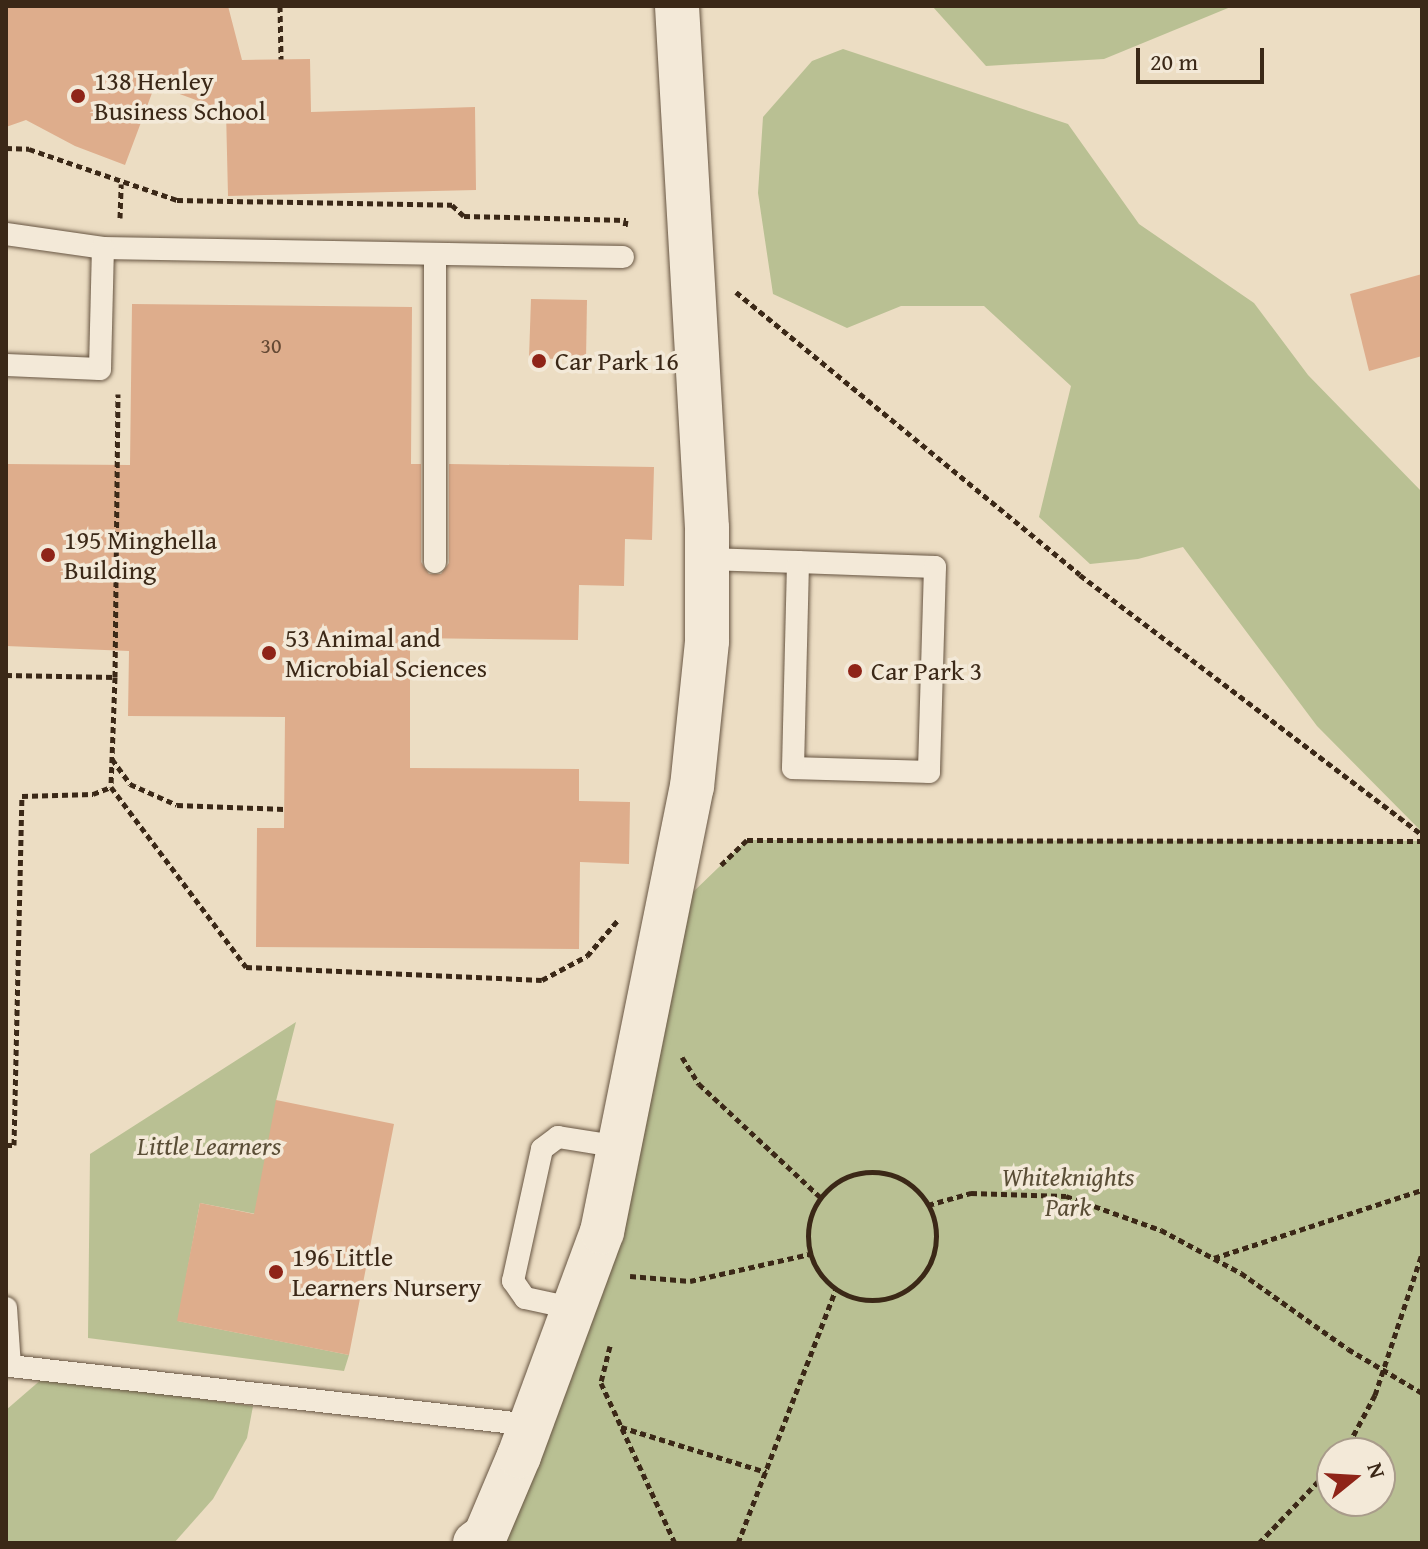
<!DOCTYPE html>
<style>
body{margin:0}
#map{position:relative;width:1428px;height:1549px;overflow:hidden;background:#ecddc3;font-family:"Gentium Book Plus",serif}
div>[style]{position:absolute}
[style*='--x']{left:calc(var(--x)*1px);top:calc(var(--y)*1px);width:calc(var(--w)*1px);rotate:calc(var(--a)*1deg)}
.green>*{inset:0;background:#b9c093}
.building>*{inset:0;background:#dead8c}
.path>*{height:5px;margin-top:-2.5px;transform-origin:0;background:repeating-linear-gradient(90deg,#3b2817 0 6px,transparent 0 10px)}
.path>.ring{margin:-2.5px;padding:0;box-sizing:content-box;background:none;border:5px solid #3b2817;border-radius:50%}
.roads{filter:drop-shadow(0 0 2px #675542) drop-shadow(0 0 2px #675542)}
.lane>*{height:22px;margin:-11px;padding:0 11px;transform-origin:11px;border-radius:11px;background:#f3e9d8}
.street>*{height:44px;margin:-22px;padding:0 22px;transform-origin:22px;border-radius:22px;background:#f3e9d8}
.dots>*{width:22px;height:22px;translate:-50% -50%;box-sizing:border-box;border:4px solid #f3e9d8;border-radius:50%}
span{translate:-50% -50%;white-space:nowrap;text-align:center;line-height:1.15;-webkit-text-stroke:7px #f3e9d8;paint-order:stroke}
.number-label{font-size:22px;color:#644934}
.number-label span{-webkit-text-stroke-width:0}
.poi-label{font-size:26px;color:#3b2817}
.left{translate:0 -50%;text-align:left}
.park-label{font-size:26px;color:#5a4e36;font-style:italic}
.frame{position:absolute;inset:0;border:8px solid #3b2817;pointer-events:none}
.north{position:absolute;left:1316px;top:1437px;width:80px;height:80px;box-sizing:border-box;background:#f3e9d8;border:2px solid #a99c8b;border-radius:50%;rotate:72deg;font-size:22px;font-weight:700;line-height:32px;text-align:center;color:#3b2817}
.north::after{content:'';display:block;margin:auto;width:28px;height:36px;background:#8f2418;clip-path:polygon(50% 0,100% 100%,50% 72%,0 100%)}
.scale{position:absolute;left:1136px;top:48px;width:128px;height:36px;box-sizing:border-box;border:4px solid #3b2817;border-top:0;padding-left:10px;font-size:24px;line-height:28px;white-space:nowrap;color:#3b2817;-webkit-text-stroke:6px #f3e9d8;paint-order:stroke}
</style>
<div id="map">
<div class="green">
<div style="clip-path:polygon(1233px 6px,1104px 59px,986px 66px,933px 7px)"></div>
<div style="clip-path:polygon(843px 49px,1068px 124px,1139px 224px,1254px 303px,1308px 375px,1422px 492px,1422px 832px,1317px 726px,1183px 547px,1138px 559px,1090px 564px,1039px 517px,1071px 386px,984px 306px,901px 306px,847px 328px,773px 294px,758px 193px,763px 117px,812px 61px)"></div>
<div style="clip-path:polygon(evenodd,747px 840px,1422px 841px,1422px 1543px,475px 1543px,485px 1536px,691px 894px,747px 840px,1332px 1453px,1380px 1453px,1380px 1501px,1332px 1501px,1332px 1453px)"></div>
<div style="clip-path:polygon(296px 1022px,276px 1101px,301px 1223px,200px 1203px,178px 1321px,349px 1355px,344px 1371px,88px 1338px,90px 1154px)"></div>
<div style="clip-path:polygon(43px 1378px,253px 1406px,247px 1438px,213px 1499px,174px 1543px,6px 1543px,6px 1410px)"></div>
</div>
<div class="building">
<div style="clip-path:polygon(6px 6px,228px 6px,242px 60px,310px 59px,311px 112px,475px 107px,476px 190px,228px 196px,226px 111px,155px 85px,125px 165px,75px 146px,26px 120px,6px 127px)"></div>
<div style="clip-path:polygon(1422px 274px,1422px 356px,1369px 371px,1350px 294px)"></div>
<div style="clip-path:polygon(531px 299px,587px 300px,586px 360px,529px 358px)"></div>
<div style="clip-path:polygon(132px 304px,412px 307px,411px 464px,421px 464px,421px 562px,429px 574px,441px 574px,449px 563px,449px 464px,654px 467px,652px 540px,625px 539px,624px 586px,579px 585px,578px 640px,410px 638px,410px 768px,579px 769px,579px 801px,630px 802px,629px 864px,580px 862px,579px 949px,256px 947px,257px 828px,284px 828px,285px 717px,128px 716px,129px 651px,6px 646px,6px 464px,130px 465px)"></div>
<div style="clip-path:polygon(276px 1100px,394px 1124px,349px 1355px,177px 1321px,200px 1203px,254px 1214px)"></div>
</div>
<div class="path">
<div style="--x:280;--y:6;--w:53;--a:88.9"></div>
<div style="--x:6;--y:148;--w:23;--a:2"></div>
<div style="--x:29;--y:149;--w:157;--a:19"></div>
<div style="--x:177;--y:200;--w:275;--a:1"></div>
<div style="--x:452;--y:205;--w:16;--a:43"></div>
<div style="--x:464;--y:216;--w:162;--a:1.4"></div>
<div style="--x:626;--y:220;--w:7;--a:98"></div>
<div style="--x:120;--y:218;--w:34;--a:-88"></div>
<div style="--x:736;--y:292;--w:445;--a:39.4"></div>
<div style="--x:1080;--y:575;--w:430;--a:37.2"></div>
<div style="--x:6;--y:675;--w:109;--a:1.1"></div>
<div style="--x:115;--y:677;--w:110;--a:92.1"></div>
<div style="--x:111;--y:787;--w:225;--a:53.1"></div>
<div style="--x:246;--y:967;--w:296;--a:2.5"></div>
<div style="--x:542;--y:980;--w:51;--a:-28.1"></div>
<div style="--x:587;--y:956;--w:48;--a:-49.3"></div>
<div style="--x:115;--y:677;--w:283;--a:-89.4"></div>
<div style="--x:112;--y:759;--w:31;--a:54"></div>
<div style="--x:130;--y:784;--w:51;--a:24.1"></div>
<div style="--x:177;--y:805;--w:107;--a:2.1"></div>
<div style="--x:721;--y:865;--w:36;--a:-44"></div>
<div style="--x:747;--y:840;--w:675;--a:0.08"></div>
<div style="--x:682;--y:1057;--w:32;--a:58"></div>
<div style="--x:699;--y:1084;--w:166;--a:43"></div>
<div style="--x:6;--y:1145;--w:8;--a:0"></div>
<div style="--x:14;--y:1145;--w:349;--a:-88.7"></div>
<div style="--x:22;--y:796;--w:71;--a:-1.6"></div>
<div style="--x:93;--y:794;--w:19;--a:-21"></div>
<div class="ring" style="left:808px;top:1172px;width:123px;height:123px"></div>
<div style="--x:928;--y:1205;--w:45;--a:-15.6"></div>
<div style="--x:971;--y:1193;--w:95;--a:1.8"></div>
<div style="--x:1066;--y:1196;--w:101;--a:19.7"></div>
<div style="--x:1161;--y:1230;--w:91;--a:28.3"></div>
<div style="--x:1241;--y:1273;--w:131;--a:35.4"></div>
<div style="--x:1348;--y:1349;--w:86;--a:30.7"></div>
<div style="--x:1214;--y:1258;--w:219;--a:-18.1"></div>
<div style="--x:630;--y:1276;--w:60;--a:4.8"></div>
<div style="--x:690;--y:1281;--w:123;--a:-12.7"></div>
<div style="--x:610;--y:1346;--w:38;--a:104"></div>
<div style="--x:601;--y:1383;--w:176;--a:65.2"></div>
<div style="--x:621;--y:1427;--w:152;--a:17.2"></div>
<div style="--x:1344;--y:1453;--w:66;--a:-61.9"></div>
<div style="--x:1375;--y:1395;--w:149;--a:-71.6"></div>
<div style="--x:738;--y:1543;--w:272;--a:-68.9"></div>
<div style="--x:1259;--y:1543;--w:105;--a:-46.2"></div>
</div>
<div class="roads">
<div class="lane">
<div style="--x:6;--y:234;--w:98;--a:8.2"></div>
<div style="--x:103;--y:248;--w:520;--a:0.99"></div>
<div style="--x:6;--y:365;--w:94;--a:2.4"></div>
<div style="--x:100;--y:369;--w:121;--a:-88.6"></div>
<div style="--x:707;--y:559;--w:91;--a:1.9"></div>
<div style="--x:798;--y:562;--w:137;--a:2.1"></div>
<div style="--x:935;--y:567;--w:205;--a:91.7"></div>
<div style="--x:929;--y:772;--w:136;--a:-178.3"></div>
<div style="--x:793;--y:768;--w:206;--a:-88.6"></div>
<div style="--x:435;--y:562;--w:305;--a:-90"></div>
<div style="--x:6;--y:1308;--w:58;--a:86.1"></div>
<div style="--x:10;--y:1366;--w:525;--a:6.45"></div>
<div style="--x:576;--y:1309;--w:52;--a:-167.8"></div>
<div style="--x:525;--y:1298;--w:21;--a:-125"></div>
<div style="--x:513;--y:1281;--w:135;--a:-77.6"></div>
<div style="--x:542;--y:1149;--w:20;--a:-37"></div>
<div style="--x:558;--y:1137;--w:64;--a:9"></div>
</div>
<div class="street">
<div style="--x:475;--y:1543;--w:12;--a:-35"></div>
<div style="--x:485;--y:1536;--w:87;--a:-67"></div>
<div style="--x:519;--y:1456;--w:239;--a:-69.7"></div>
<div style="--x:602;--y:1232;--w:454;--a:-78.6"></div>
<div style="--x:692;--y:787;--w:147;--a:-84.1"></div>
<div style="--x:707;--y:641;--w:113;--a:-90"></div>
<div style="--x:707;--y:528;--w:523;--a:-93.29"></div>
</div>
</div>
<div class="dots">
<div style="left:78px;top:96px;background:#8f2418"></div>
<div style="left:539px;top:361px;background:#8f2418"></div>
<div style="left:48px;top:555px;background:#8f2418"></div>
<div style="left:269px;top:653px;background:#8f2418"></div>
<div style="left:855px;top:671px;background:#8f2418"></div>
<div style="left:276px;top:1272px;background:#8f2418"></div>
</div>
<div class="number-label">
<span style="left:271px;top:346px">30</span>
</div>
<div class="poi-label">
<span class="left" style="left:94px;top:96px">138 Henley<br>Business School</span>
<span class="left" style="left:555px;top:361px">Car Park 16</span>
<span class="left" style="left:64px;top:555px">195 Minghella<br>Building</span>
<span class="left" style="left:285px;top:653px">53 Animal and<br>Microbial Sciences</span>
<span class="left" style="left:871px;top:671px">Car Park 3</span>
<span class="left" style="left:292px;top:1272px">196 Little<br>Learners Nursery</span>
</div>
<div class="park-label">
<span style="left:209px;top:1146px">Little Learners</span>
<span style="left:1068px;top:1192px">Whiteknights<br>Park</span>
</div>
<div class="frame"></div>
<div class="north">N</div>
<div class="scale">20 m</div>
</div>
